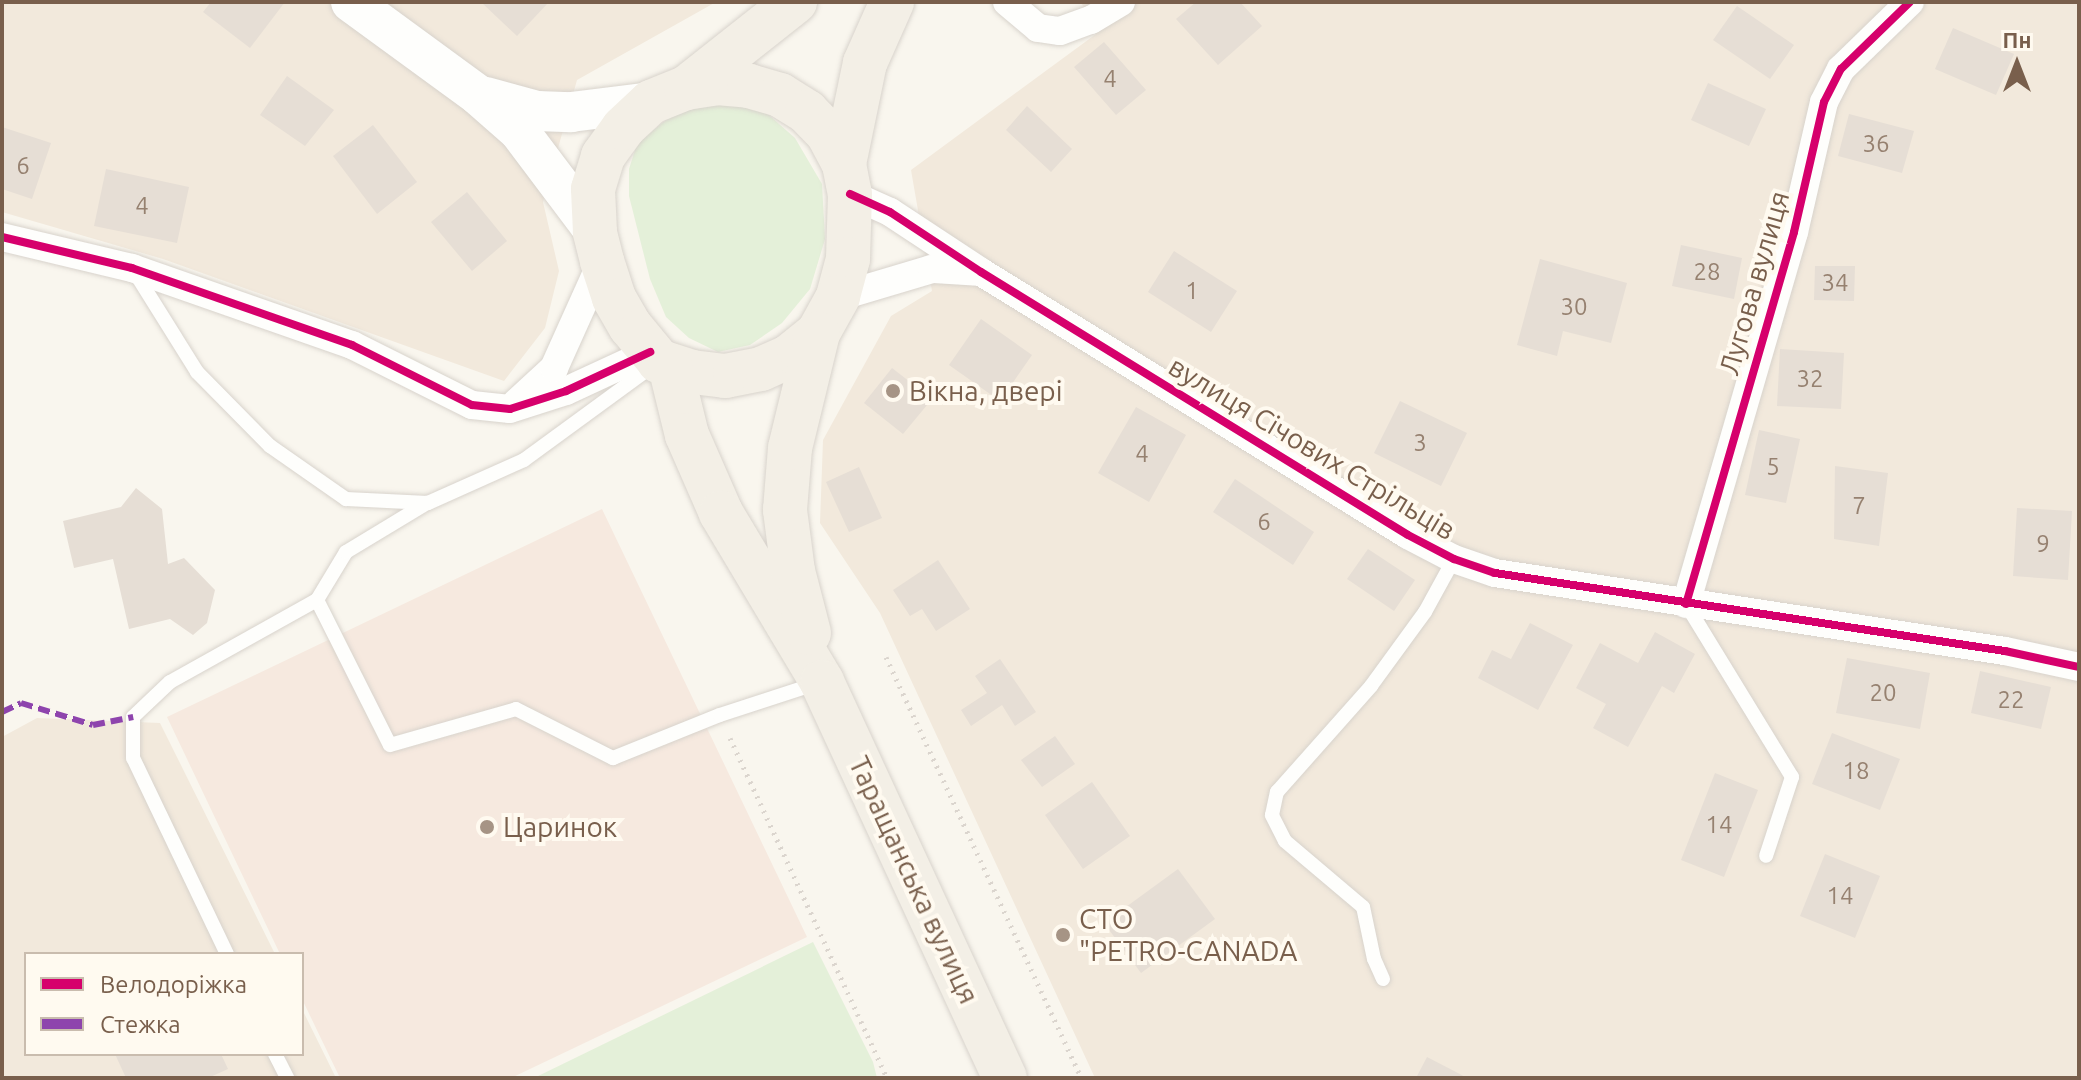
<!DOCTYPE html>
<meta charset="utf-8">
<style>
body{margin:0}
#map{position:relative;width:2081px;height:1080px;overflow:hidden;background:#f9f6ee;font-family:Ubuntu,sans-serif}
div>[style]{position:absolute}
[style*='--x']{left:calc(var(--x)*1px);top:calc(var(--y)*1px);width:calc(var(--w)*1px);rotate:calc(var(--a)*1deg)}
.residential>*{inset:0;background:#f2e9dc}
.commercial>*{inset:0;background:#f6e9df}
.green>*{inset:0;background:#e4f0d9}
.building>*{inset:0;background:#e6ded5}
.path>*{height:5px;margin-top:-2.5px;transform-origin:0;background:repeating-linear-gradient(90deg,#dbd5ce 0 2px,transparent 0 8px)}
.roads{filter:drop-shadow(0 0 2px #d8d3cc) drop-shadow(0 0 2px #d8d3cc)}
.service>*{height:14px;margin:-7px;padding:0 7px;transform-origin:7px;border-radius:7px;background:#fefefc}
.minor>*{height:28px;margin:-14px;padding:0 14px;transform-origin:14px;border-radius:14px;background:#fefefc}
.secondary>*{height:40px;margin:-20px;padding:0 20px;transform-origin:20px;border-radius:20px;background:#fefefc}
.primary>*{height:44px;margin:-22px;padding:0 22px;transform-origin:22px;border-radius:22px;background:#f3efe6}
.quiet>*{height:6px;margin-top:-3px;transform-origin:0;background:repeating-linear-gradient(90deg,#8e44ad 0 12px,transparent 0 18px)}
.cycleway>*{height:8px;margin:-4px;padding:0 4px;transform-origin:4px;border-radius:4px;background:#d6006c}
.dots>*{width:22px;height:22px;translate:-50% -50%;box-sizing:border-box;border:4px solid #fffaf0;border-radius:50%}
span{translate:-50% -50%;white-space:nowrap;text-align:center;line-height:1.15;-webkit-text-stroke:8px #fffaf0;paint-order:stroke}
.number-label{font-size:24px;color:#968170}
.number-label span{-webkit-text-stroke-width:0}
.street-label{font-size:28px;color:#795f4c}
.poi-label{font-size:28px;color:#795f4c}
.left{translate:0 -50%;text-align:left}
.frame{position:absolute;inset:0;border:4px solid #795f4c;pointer-events:none}
.legend{position:absolute;left:24px;top:952px;width:280px;height:104px;box-sizing:border-box;background:#fffaf0;border:2px solid #c9bcae;margin:0;padding:10px 14px;list-style:none;font-size:24px;color:#795f4c}
.legend li{display:flex;align-items:center;gap:16px;height:40px}
.legend b{width:40px;border:2px solid #c9bcae}
.north{position:absolute;left:1977px;top:24px;width:80px;height:80px;-webkit-text-stroke:6px #fffaf0;paint-order:stroke;rotate:0deg;font-size:22px;font-weight:700;line-height:32px;text-align:center;color:#795f4c}
.north::after{content:'';display:block;margin:auto;width:28px;height:36px;background:#795f4c;clip-path:polygon(50% 0,100% 100%,50% 72%,0 100%)}
</style>
<div id="map">
<div class="residential">
<div style="clip-path:polygon(2px 2px,716px 2px,577px 80px,543px 202px,559px 271px,545px 328px,504px 381px,163px 259px,2px 212px)"></div>
<div style="clip-path:polygon(1081px 2px,2079px 2px,2079px 1078px,1095px 1078px,880px 613px,820px 523px,823px 440px,891px 316px,932px 291px,911px 170px,1096px 34px)"></div>
<div style="clip-path:polygon(37px 718px,160px 723px,275px 954px,26px 954px,26px 1054px,302px 1054px,302px 1009px,336px 1078px,2px 1078px,2px 737px)"></div>
</div>
<div class="commercial">
<div style="clip-path:polygon(602px 509px,807px 937px,511px 1078px,340px 1078px,302px 999px,302px 954px,280px 954px,167px 717px)"></div>
</div>
<div class="green">
<div style="clip-path:polygon(722px 99px,762px 109px,795px 138px,822px 184px,825px 239px,810px 289px,782px 323px,750px 345px,718px 352px,689px 338px,666px 317px,650px 279px,629px 196px,629px 169px,637px 144px,662px 123px,689px 106px)"></div>
<div style="clip-path:polygon(813px 942px,873px 1062px,877px 1078px,534px 1078px)"></div>
</div>
<div class="building">
<div style="clip-path:polygon(211px 2px,285px 2px,250px 48px,203px 12px)"></div>
<div style="clip-path:polygon(481px 2px,549px 2px,517px 36px)"></div>
<div style="clip-path:polygon(1196px 2px,1240px 2px,1262px 26px,1218px 65px,1176px 19px)"></div>
<div style="clip-path:polygon(1737px 6px,1794px 45px,1770px 79px,1713px 40px)"></div>
<div style="clip-path:polygon(1953px 28px,2014px 54px,1996px 95px,1935px 69px)"></div>
<div style="clip-path:polygon(1104px 42px,1146px 90px,1116px 115px,1074px 67px)"></div>
<div style="clip-path:polygon(287px 76px,334px 110px,305px 146px,260px 115px)"></div>
<div style="clip-path:polygon(1708px 83px,1766px 109px,1749px 146px,1691px 120px)"></div>
<div style="clip-path:polygon(1027px 106px,1072px 149px,1051px 172px,1006px 130px)"></div>
<div style="clip-path:polygon(1849px 114px,1914px 131px,1902px 173px,1838px 156px)"></div>
<div style="clip-path:polygon(373px 125px,417px 182px,377px 214px,333px 156px)"></div>
<div style="clip-path:polygon(2px 127px,51px 143px,32px 199px,2px 189px)"></div>
<div style="clip-path:polygon(106px 169px,189px 187px,177px 243px,94px 226px)"></div>
<div style="clip-path:polygon(467px 192px,507px 241px,472px 271px,431px 222px)"></div>
<div style="clip-path:polygon(1681px 245px,1742px 258px,1734px 299px,1672px 286px)"></div>
<div style="clip-path:polygon(1174px 251px,1237px 291px,1211px 332px,1148px 292px)"></div>
<div style="clip-path:polygon(1540px 259px,1627px 283px,1611px 343px,1563px 331px,1557px 356px,1517px 345px)"></div>
<div style="clip-path:polygon(1815px 266px,1855px 266px,1854px 301px,1814px 300px)"></div>
<div style="clip-path:polygon(981px 319px,1032px 355px,1000px 401px,949px 365px)"></div>
<div style="clip-path:polygon(1780px 349px,1844px 353px,1841px 409px,1777px 406px)"></div>
<div style="clip-path:polygon(892px 368px,932px 399px,903px 434px,864px 403px)"></div>
<div style="clip-path:polygon(1400px 401px,1467px 433px,1441px 486px,1374px 453px)"></div>
<div style="clip-path:polygon(1136px 407px,1186px 435px,1149px 502px,1098px 473px)"></div>
<div style="clip-path:polygon(1759px 430px,1800px 439px,1786px 503px,1745px 495px)"></div>
<div style="clip-path:polygon(1835px 466px,1888px 473px,1879px 546px,1834px 539px)"></div>
<div style="clip-path:polygon(859px 467px,882px 518px,849px 532px,826px 482px)"></div>
<div style="clip-path:polygon(1235px 479px,1314px 532px,1293px 565px,1213px 512px)"></div>
<div style="clip-path:polygon(136px 488px,162px 509px,168px 564px,184px 558px,215px 590px,207px 623px,193px 635px,170px 619px,129px 629px,113px 559px,74px 568px,63px 521px,121px 507px)"></div>
<div style="clip-path:polygon(2017px 508px,2072px 511px,2068px 580px,2013px 576px)"></div>
<div style="clip-path:polygon(1368px 549px,1415px 580px,1394px 611px,1347px 579px)"></div>
<div style="clip-path:polygon(938px 560px,970px 609px,936px 631px,922px 609px,910px 616px,893px 590px)"></div>
<div style="clip-path:polygon(1530px 623px,1573px 645px,1538px 710px,1478px 678px,1492px 650px,1511px 659px)"></div>
<div style="clip-path:polygon(1655px 632px,1695px 654px,1674px 693px,1662px 686px,1628px 747px,1593px 728px,1606px 704px,1576px 688px,1600px 643px,1638px 663px)"></div>
<div style="clip-path:polygon(1847px 658px,1930px 673px,1920px 729px,1836px 713px)"></div>
<div style="clip-path:polygon(1000px 659px,1036px 712px,1015px 726px,1002px 705px,971px 726px,961px 710px,987px 693px,975px 676px)"></div>
<div style="clip-path:polygon(1980px 671px,2051px 687px,2041px 729px,1971px 713px)"></div>
<div style="clip-path:polygon(1832px 733px,1900px 759px,1880px 810px,1812px 784px)"></div>
<div style="clip-path:polygon(1055px 736px,1075px 764px,1042px 787px,1021px 760px)"></div>
<div style="clip-path:polygon(1715px 773px,1758px 790px,1724px 877px,1681px 860px)"></div>
<div style="clip-path:polygon(1092px 782px,1130px 836px,1083px 869px,1045px 815px)"></div>
<div style="clip-path:polygon(1825px 854px,1880px 876px,1855px 938px,1800px 916px)"></div>
<div style="clip-path:polygon(1178px 869px,1215px 919px,1141px 973px,1104px 923px)"></div>
<div style="clip-path:polygon(115px 1054px,221px 1054px,228px 1069px,208px 1078px,126px 1078px)"></div>
<div style="clip-path:polygon(1427px 1057px,1456px 1072px,1467px 1078px,1416px 1078px)"></div>
</div>
<div class="path">
<div style="--x:886;--y:657;--w:464;--a:65.1"></div>
<div style="--x:730;--y:738;--w:374;--a:65.2"></div>
</div>
<div class="roads">
<div class="service">
<div style="--x:134;--y:271;--w:119;--a:58"></div>
<div style="--x:197;--y:372;--w:104;--a:45.4"></div>
<div style="--x:270;--y:446;--w:93;--a:34.9"></div>
<div style="--x:346;--y:499;--w:82;--a:2.8"></div>
<div style="--x:428;--y:503;--w:105;--a:-24.1"></div>
<div style="--x:524;--y:460;--w:161;--a:-36.2"></div>
<div style="--x:317;--y:600;--w:162;--a:63.3"></div>
<div style="--x:390;--y:745;--w:131;--a:-15.9"></div>
<div style="--x:516;--y:709;--w:109;--a:26.8"></div>
<div style="--x:613;--y:758;--w:115;--a:-21.9"></div>
<div style="--x:720;--y:715;--w:103;--a:-18.1"></div>
<div style="--x:1686;--y:604;--w:203;--a:58.5"></div>
<div style="--x:1792;--y:777;--w:83;--a:108.2"></div>
<div style="--x:227;--y:954;--w:217;--a:-115.6"></div>
<div style="--x:133;--y:758;--w:41;--a:-90"></div>
<div style="--x:133;--y:717;--w:51;--a:-43.4"></div>
<div style="--x:170;--y:682;--w:168;--a:-29.2"></div>
<div style="--x:317;--y:600;--w:56;--a:-58.9"></div>
<div style="--x:346;--y:552;--w:95;--a:-31.2"></div>
<div style="--x:1383;--y:979;--w:22;--a:-114"></div>
<div style="--x:1374;--y:959;--w:53;--a:-101.9"></div>
<div style="--x:1363;--y:907;--w:102;--a:-139.8"></div>
<div style="--x:1285;--y:841;--w:29;--a:-117"></div>
<div style="--x:1272;--y:815;--w:24;--a:-78"></div>
<div style="--x:1277;--y:792;--w:142;--a:-48.4"></div>
<div style="--x:1371;--y:686;--w:92;--a:-53.9"></div>
<div style="--x:1425;--y:612;--w:60;--a:-61.3"></div>
<div style="--x:275;--y:1054;--w:27;--a:63"></div>
</div>
<div class="minor">
<div style="--x:1007;--y:2;--w:40;--a:40"></div>
<div style="--x:1038;--y:28;--w:22;--a:8"></div>
<div style="--x:1060;--y:31;--w:33;--a:-20"></div>
<div style="--x:1091;--y:20;--w:35;--a:-31"></div>
<div style="--x:850;--y:194;--w:44;--a:24.2"></div>
<div style="--x:890;--y:212;--w:109;--a:33.4"></div>
<div style="--x:981;--y:272;--w:501;--a:31.63"></div>
<div style="--x:1408;--y:535;--w:52;--a:27.6"></div>
<div style="--x:1454;--y:559;--w:43;--a:18.9"></div>
<div style="--x:1495;--y:573;--w:516;--a:8.7"></div>
<div style="--x:2005;--y:651;--w:76;--a:12.2"></div>
<div style="--x:2;--y:237;--w:134;--a:13.4"></div>
<div style="--x:132;--y:268;--w:233;--a:19.3"></div>
<div style="--x:352;--y:345;--w:134;--a:26.6"></div>
<div style="--x:472;--y:405;--w:38;--a:6"></div>
<div style="--x:510;--y:409;--w:59;--a:-17.8"></div>
<div style="--x:566;--y:391;--w:93;--a:-24.9"></div>
<div style="--x:838;--y:297;--w:98;--a:-16.6"></div>
<div style="--x:932;--y:269;--w:48;--a:3.6"></div>
<div style="--x:516;--y:403;--w:52;--a:-42.6"></div>
<div style="--x:554;--y:368;--w:117;--a:-65.8"></div>
<div style="--x:1686;--y:604;--w:387;--a:-73.8"></div>
<div style="--x:1794;--y:232;--w:133;--a:-77"></div>
<div style="--x:1824;--y:102;--w:37;--a:-63"></div>
<div style="--x:1841;--y:69;--w:96;--a:-44.2"></div>
</div>
<div class="secondary">
<div style="--x:351;--y:2;--w:157;--a:36.2"></div>
<div style="--x:478;--y:95;--w:55;--a:41.3"></div>
<div style="--x:519;--y:131;--w:126;--a:53"></div>
<div style="--x:486;--y:97;--w:53;--a:15.4"></div>
<div style="--x:537;--y:111;--w:34;--a:2"></div>
<div style="--x:571;--y:112;--w:81;--a:-7.1"></div>
</div>
<div class="primary">
<div style="--x:686;--y:88;--w:31;--a:-9"></div>
<div style="--x:717;--y:83;--w:32;--a:5"></div>
<div style="--x:749;--y:86;--w:32;--a:16"></div>
<div style="--x:780;--y:95;--w:32;--a:32"></div>
<div style="--x:807;--y:112;--w:30;--a:46"></div>
<div style="--x:828;--y:134;--w:34;--a:62"></div>
<div style="--x:844;--y:164;--w:31;--a:79"></div>
<div style="--x:850;--y:194;--w:65;--a:91.8"></div>
<div style="--x:848;--y:259;--w:39;--a:105"></div>
<div style="--x:838;--y:297;--w:41;--a:119.1"></div>
<div style="--x:818;--y:333;--w:38;--a:141"></div>
<div style="--x:788;--y:357;--w:30;--a:156"></div>
<div style="--x:761;--y:369;--w:37;--a:169"></div>
<div style="--x:725;--y:376;--w:33;--a:-173"></div>
<div style="--x:692;--y:372;--w:35;--a:-162"></div>
<div style="--x:659;--y:361;--w:45;--a:-129.6"></div>
<div style="--x:630;--y:326;--w:32;--a:-120"></div>
<div style="--x:614;--y:298;--w:39;--a:-108"></div>
<div style="--x:602;--y:261;--w:30;--a:-104"></div>
<div style="--x:595;--y:232;--w:43;--a:-92.7"></div>
<div style="--x:593;--y:189;--w:34;--a:-73"></div>
<div style="--x:603;--y:156;--w:34;--a:-54"></div>
<div style="--x:623;--y:128;--w:38;--a:-43"></div>
<div style="--x:651;--y:102;--w:38;--a:-22"></div>
<div style="--x:686;--y:88;--w:139;--a:-38.3"></div>
<div style="--x:844;--y:164;--w:103;--a:-78.3"></div>
<div style="--x:865;--y:63;--w:67;--a:-66.1"></div>
<div style="--x:670;--y:366;--w:71;--a:76.2"></div>
<div style="--x:687;--y:435;--w:85;--a:66.4"></div>
<div style="--x:721;--y:513;--w:197;--a:59.1"></div>
<div style="--x:822;--y:682;--w:436;--a:65.2"></div>
<div style="--x:809;--y:633;--w:64;--a:-104.5"></div>
<div style="--x:793;--y:571;--w:62;--a:-97.5"></div>
<div style="--x:785;--y:510;--w:62;--a:-85.4"></div>
<div style="--x:790;--y:448;--w:118;--a:-76.3"></div>
</div>
</div>
<div class="quiet">
<div style="--x:2;--y:712;--w:21;--a:-25"></div>
<div style="--x:21;--y:703;--w:75;--a:17"></div>
<div style="--x:93;--y:725;--w:41;--a:-11.3"></div>
</div>
<div class="cycleway">
<div style="--x:850;--y:194;--w:44;--a:24.2"></div>
<div style="--x:890;--y:212;--w:109;--a:33.4"></div>
<div style="--x:981;--y:272;--w:501;--a:31.63"></div>
<div style="--x:1408;--y:535;--w:52;--a:27.6"></div>
<div style="--x:1454;--y:559;--w:43;--a:18.9"></div>
<div style="--x:1495;--y:573;--w:516;--a:8.7"></div>
<div style="--x:2005;--y:651;--w:76;--a:12.2"></div>
<div style="--x:2;--y:237;--w:134;--a:13.4"></div>
<div style="--x:132;--y:268;--w:233;--a:19.3"></div>
<div style="--x:352;--y:345;--w:134;--a:26.6"></div>
<div style="--x:472;--y:405;--w:38;--a:6"></div>
<div style="--x:510;--y:409;--w:59;--a:-17.8"></div>
<div style="--x:566;--y:391;--w:93;--a:-24.9"></div>
<div style="--x:1686;--y:604;--w:387;--a:-73.8"></div>
<div style="--x:1794;--y:232;--w:133;--a:-77"></div>
<div style="--x:1824;--y:102;--w:37;--a:-63"></div>
<div style="--x:1841;--y:69;--w:96;--a:-44.2"></div>
</div>
<div class="dots">
<div style="left:893px;top:391px;background:#a69485"></div>
<div style="left:487px;top:827px;background:#a69485"></div>
<div style="left:1063px;top:935px;background:#a69485"></div>
</div>
<div class="number-label">
<span style="left:1110px;top:79px">4</span>
<span style="left:1876px;top:144px">36</span>
<span style="left:23px;top:166px">6</span>
<span style="left:142px;top:206px">4</span>
<span style="left:1707px;top:272px">28</span>
<span style="left:1835px;top:283px">34</span>
<span style="left:1192px;top:291px">1</span>
<span style="left:1574px;top:307px">30</span>
<span style="left:1810px;top:379px">32</span>
<span style="left:1420px;top:443px">3</span>
<span style="left:1142px;top:454px">4</span>
<span style="left:1773px;top:467px">5</span>
<span style="left:1859px;top:506px">7</span>
<span style="left:1264px;top:522px">6</span>
<span style="left:2043px;top:544px">9</span>
<span style="left:1883px;top:693px">20</span>
<span style="left:2011px;top:700px">22</span>
<span style="left:1856px;top:771px">18</span>
<span style="left:1719px;top:825px">14</span>
<span style="left:1840px;top:896px">14</span>
</div>
<div class="street-label">
<span style="left:1754px;top:283px;rotate:-74deg">Лугова вулиця</span>
<span style="left:1312px;top:448px;rotate:31deg">вулиця Січових Стрільців</span>
<span style="left:914px;top:880px;rotate:65deg">Таращанська вулиця</span>
</div>
<div class="poi-label">
<span class="left" style="left:909px;top:391px">Вікна, двері</span>
<span class="left" style="left:503px;top:827px">Царинок</span>
<span class="left" style="left:1079px;top:935px">СТО<br>"PETRO-CANADA</span>
</div>
<div class="frame"></div>
<ul class="legend">
<li><b style="height:10px;background:#d6006c"></b>Велодоріжка</li>
<li><b style="height:10px;background:#8e44ad"></b>Стежка</li>
</ul>
<div class="north">Пн</div>
</div>
